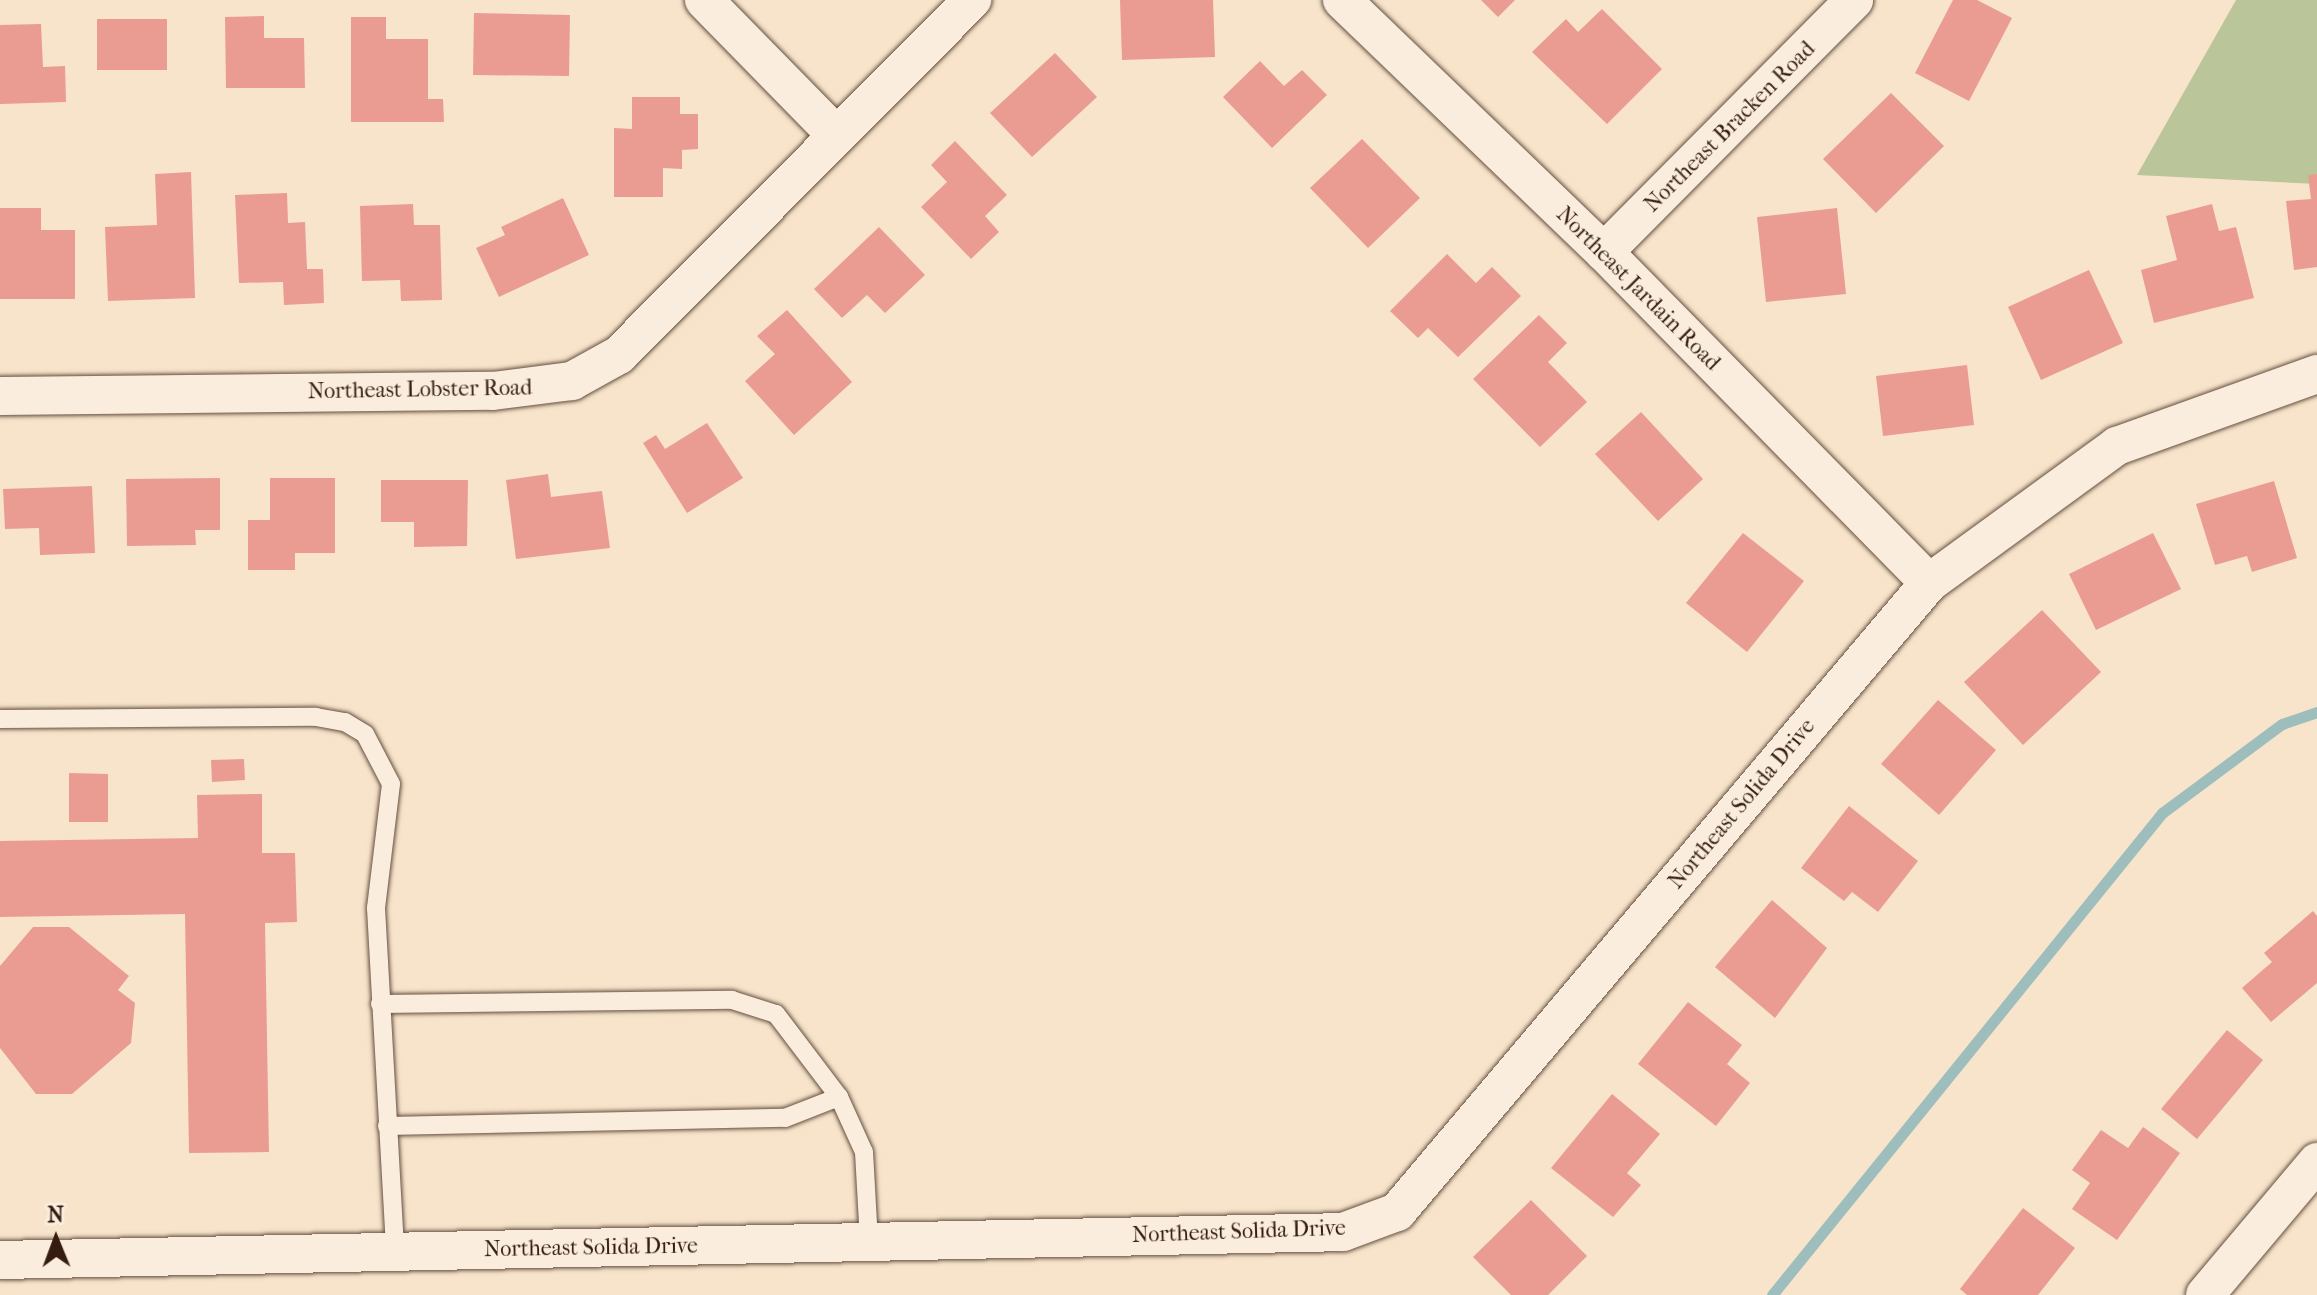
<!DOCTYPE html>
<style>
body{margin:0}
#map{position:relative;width:2317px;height:1295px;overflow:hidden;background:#f7e4cb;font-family:"IM FELL French Canon",serif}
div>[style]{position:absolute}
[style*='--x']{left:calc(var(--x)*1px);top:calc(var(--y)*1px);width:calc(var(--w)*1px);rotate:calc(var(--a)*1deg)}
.green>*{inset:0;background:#bac599}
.stream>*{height:11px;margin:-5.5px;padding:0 5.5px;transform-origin:5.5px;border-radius:5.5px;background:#9ebebd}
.building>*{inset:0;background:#ea9c92}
.roads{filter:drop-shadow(0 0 2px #654f3f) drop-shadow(0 0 2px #654f3f)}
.service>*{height:18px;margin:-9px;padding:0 9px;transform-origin:9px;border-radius:9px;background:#faeddd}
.minor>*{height:38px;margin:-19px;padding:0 19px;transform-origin:19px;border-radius:19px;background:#faeddd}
span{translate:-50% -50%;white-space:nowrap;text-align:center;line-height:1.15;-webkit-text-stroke:8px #faeddd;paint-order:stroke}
.street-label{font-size:22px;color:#341d10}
.north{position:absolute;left:16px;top:1199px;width:80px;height:80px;-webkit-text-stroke:6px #faeddd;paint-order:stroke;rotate:359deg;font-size:22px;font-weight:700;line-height:32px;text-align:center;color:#341d10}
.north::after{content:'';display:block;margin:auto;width:28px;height:36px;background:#341d10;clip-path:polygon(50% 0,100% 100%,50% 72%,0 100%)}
</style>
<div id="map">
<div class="green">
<div style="clip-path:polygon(2236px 0,2317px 0,2317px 184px,2137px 175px)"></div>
</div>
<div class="stream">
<div style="--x:1772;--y:1295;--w:620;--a:-51.02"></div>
<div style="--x:2162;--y:813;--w:149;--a:-36.6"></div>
<div style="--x:2282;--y:724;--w:37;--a:-19"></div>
</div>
<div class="building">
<div style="clip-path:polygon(1120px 0,1213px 0,1215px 57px,1122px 60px)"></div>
<div style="clip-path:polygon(1481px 0,1515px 0,1498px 17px)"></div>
<div style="clip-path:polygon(1953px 0,1977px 0,2012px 18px,1969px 101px,1915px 73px)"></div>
<div style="clip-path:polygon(1602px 9px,1662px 69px,1607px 124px,1532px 52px,1566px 19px,1578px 32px)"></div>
<div style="clip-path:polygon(474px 13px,570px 15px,569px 76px,473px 75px)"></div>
<div style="clip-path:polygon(264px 16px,264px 38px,304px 38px,305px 88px,226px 88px,225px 17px)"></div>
<div style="clip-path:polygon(351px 17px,386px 17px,386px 39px,428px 39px,428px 99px,443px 99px,444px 122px,351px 122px)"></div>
<div style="clip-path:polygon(97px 19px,167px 19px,167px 70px,97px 70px)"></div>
<div style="clip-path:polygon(41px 24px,43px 67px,65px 66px,66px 102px,0 104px,0 25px)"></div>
<div style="clip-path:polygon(1055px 53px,1097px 97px,1032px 157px,990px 113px)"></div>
<div style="clip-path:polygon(1260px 61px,1284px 86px,1302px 70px,1327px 95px,1272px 148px,1223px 97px)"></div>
<div style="clip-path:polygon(1891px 93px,1944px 146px,1876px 213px,1823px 159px)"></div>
<div style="clip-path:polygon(632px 97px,680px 97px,680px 114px,698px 114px,698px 149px,682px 150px,682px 169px,663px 168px,663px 197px,614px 197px,614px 128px,632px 129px)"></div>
<div style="clip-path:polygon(1362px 139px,1420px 198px,1368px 248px,1310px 188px)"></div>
<div style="clip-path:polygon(955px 141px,1007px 195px,985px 216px,999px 232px,971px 259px,921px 207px,947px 182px,931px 165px)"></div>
<div style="clip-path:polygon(191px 172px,195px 298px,108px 301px,105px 227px,157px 225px,155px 174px)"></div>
<div style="clip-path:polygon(2317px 174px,2317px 267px,2294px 270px,2286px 201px,2311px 199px,2308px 175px)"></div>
<div style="clip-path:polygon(287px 193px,288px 223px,305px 222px,307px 269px,323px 269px,324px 303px,284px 305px,283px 282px,239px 283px,235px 195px)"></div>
<div style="clip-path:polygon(563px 198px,589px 255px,499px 297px,476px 248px,505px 235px,501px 227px)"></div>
<div style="clip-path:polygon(413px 204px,414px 225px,440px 225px,442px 300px,401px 301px,400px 280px,362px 281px,360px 206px)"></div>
<div style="clip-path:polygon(2212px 204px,2219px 231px,2236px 227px,2254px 298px,2154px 323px,2141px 270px,2177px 260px,2166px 216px)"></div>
<div style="clip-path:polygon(0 208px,41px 208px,41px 230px,75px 230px,75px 299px,0 299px)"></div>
<div style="clip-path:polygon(1837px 208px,1846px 294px,1766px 302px,1757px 217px)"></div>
<div style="clip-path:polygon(879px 227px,925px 275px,885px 313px,867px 295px,842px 318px,814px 289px)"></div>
<div style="clip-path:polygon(1447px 254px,1476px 283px,1492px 267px,1521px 296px,1458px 357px,1428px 328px,1418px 338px,1390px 311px)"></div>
<div style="clip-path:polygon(2089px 270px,2123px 343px,2041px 380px,2008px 307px)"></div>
<div style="clip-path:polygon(787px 310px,852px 382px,794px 435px,745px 381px,775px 354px,757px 336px)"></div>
<div style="clip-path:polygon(1539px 315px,1567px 343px,1548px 362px,1587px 402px,1540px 447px,1473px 379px)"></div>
<div style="clip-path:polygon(1967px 365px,1974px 425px,1883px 436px,1876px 376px)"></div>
<div style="clip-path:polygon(1641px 412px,1703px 479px,1658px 521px,1595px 454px)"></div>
<div style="clip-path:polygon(707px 423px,743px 478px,687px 513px,643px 443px,656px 435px,665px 449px)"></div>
<div style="clip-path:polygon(548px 474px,551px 497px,602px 491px,610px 548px,516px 559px,506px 480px)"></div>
<div style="clip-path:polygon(220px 478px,220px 530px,195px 530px,196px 545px,127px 546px,126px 479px)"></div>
<div style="clip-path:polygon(270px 478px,335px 478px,335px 553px,295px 553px,295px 570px,248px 570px,248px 520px,270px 520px)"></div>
<div style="clip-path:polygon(381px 480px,468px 480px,467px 546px,414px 547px,414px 522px,381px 522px)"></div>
<div style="clip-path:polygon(2274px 481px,2297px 558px,2252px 572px,2247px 556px,2215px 565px,2196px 504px)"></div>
<div style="clip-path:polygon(92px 486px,95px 553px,40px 555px,39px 528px,5px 529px,3px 489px)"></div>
<div style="clip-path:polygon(1743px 533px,1804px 581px,1747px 652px,1686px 603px)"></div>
<div style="clip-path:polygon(2153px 533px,2181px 589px,2096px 630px,2069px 574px)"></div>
<div style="clip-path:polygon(2042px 610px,2101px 672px,2023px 745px,1964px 682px)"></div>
<div style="clip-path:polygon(1938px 700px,1996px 750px,1939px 815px,1881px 764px)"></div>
<div style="clip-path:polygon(244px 759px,245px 780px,212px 782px,211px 760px)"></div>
<div style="clip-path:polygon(69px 773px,108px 774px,108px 822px,69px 822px)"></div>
<div style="clip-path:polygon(262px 794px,262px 853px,295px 853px,297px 922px,265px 923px,269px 1152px,189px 1153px,185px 914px,0 917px,0 841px,198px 838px,197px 795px)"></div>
<div style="clip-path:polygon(1849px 806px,1918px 861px,1878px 912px,1852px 892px,1844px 901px,1801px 868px)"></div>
<div style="clip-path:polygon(1772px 900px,1827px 948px,1775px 1018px,1715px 967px)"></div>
<div style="clip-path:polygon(2313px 911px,2317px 916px,2317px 983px,2271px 1022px,2242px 988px,2272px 962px,2264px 953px)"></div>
<div style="clip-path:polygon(33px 927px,69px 927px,129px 976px,118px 990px,135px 1003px,131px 1043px,72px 1094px,36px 1094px,0 1048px,0 966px)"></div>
<div style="clip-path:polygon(1688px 1002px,1742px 1045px,1727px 1064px,1750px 1083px,1716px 1126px,1638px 1064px)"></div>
<div style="clip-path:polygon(2227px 1030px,2263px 1060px,2197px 1139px,2161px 1109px)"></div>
<div style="clip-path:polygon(1612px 1094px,1660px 1134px,1627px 1173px,1641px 1185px,1613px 1217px,1551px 1168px)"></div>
<div style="clip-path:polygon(2143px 1127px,2180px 1153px,2117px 1240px,2072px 1209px,2090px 1183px,2072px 1170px,2101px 1130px,2128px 1148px)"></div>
<div style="clip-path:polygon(1531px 1200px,1587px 1256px,1548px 1295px,1511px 1295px,1473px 1257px)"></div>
<div style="clip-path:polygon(2023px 1208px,2075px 1248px,2038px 1295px,1967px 1295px,1960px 1289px)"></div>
</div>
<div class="roads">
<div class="service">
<div style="--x:0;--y:719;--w:316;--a:-0.4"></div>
<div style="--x:316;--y:717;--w:29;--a:10"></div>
<div style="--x:345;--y:722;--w:23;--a:31"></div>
<div style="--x:365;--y:734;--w:56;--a:62.5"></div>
<div style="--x:391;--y:784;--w:125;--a:96.9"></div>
<div style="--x:376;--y:908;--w:345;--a:86.8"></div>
<div style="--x:380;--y:1004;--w:352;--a:-0.7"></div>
<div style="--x:732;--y:1000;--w:46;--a:17.7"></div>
<div style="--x:776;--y:1014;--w:104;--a:52.8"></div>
<div style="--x:839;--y:1097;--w:60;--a:65.6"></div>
<div style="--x:864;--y:1152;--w:90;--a:86.8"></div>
<div style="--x:387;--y:1126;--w:398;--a:-1.2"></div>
<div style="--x:785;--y:1118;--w:58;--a:-21.3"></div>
</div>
<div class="minor">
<div style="--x:704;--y:0;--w:189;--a:45.6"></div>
<div style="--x:1342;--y:0;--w:364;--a:43.9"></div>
<div style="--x:1604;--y:252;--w:464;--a:45.5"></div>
<div style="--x:1604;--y:252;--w:355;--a:-45.2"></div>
<div style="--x:0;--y:396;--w:493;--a:-0.6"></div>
<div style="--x:493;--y:391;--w:80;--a:-7.2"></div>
<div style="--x:572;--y:381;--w:54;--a:-29"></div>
<div style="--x:619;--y:355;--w:501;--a:-45.16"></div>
<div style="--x:0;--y:1260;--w:1343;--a:-1.19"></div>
<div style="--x:1343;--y:1232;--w:58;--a:-20.3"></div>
<div style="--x:1397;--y:1212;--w:824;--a:-49.78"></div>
<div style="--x:1929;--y:583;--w:233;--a:-36.1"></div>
<div style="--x:2117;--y:446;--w:213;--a:-19.8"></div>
<div style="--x:2205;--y:1295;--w:174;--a:-49.9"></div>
</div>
</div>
<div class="street-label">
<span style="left:1730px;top:127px;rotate:-45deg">Northeast Bracken Road</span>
<span style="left:1638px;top:289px;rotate:45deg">Northeast Jardain Road</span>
<span style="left:420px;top:390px;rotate:-1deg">Northeast Lobster Road</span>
<span style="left:1742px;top:804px;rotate:-50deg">Northeast Solida Drive</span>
<span style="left:1239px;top:1232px;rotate:-2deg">Northeast Solida Drive</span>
<span style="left:591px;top:1248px;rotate:-1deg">Northeast Solida Drive</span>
</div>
<div class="north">N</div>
</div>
